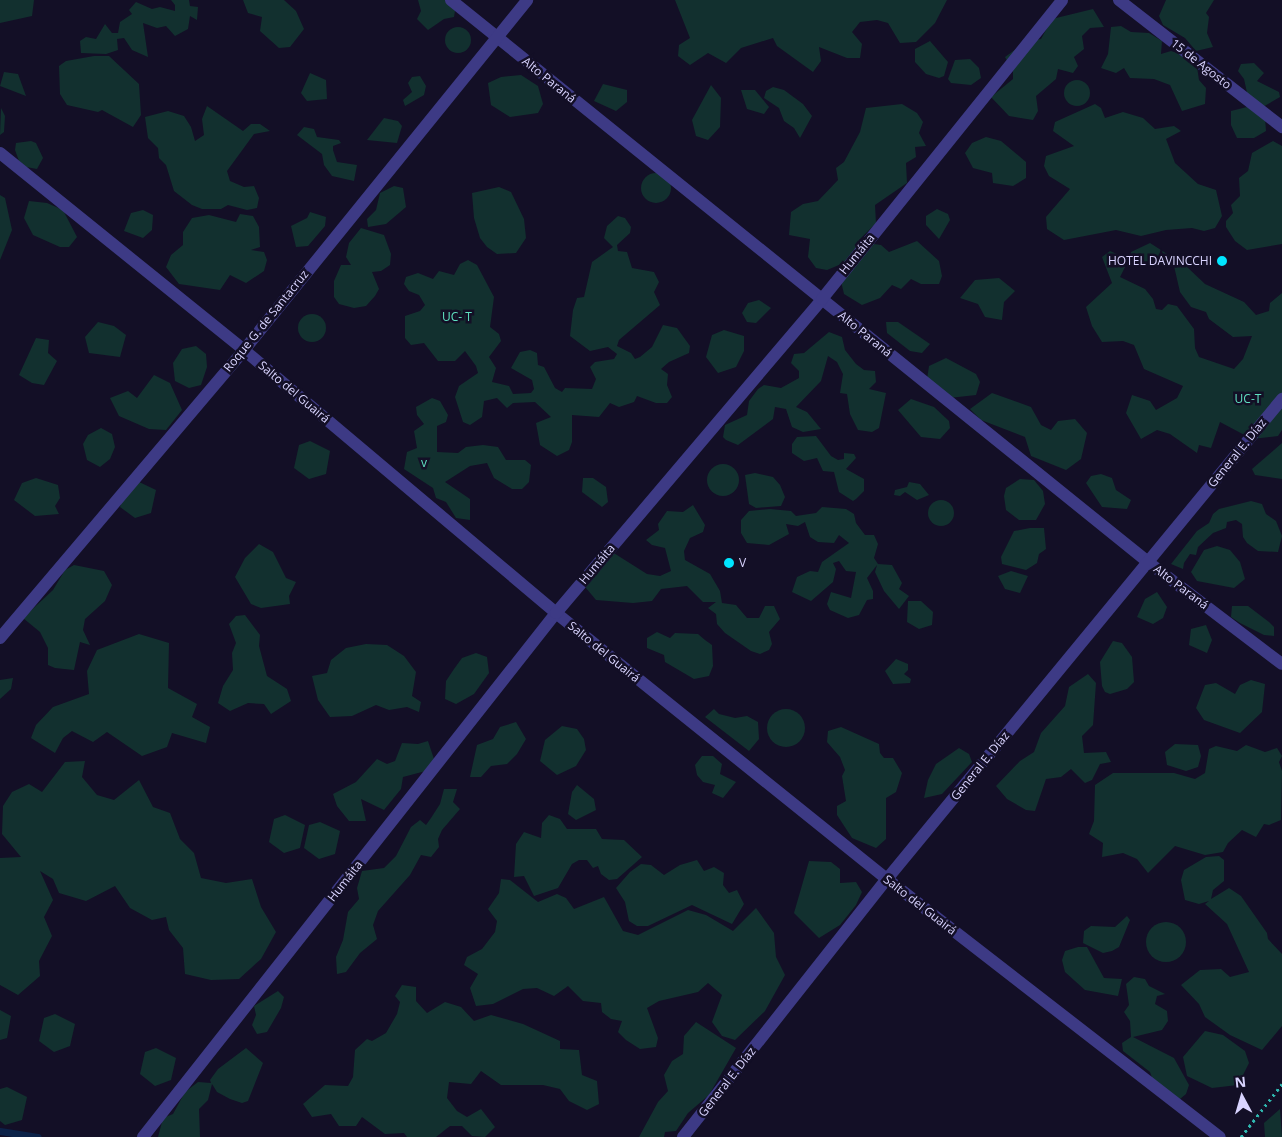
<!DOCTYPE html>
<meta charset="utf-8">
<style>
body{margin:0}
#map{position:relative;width:1282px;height:1137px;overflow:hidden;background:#130f26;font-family:"Open Sans",sans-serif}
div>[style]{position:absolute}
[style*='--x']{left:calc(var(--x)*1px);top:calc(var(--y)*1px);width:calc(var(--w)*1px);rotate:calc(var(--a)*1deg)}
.green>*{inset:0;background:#12302f}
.round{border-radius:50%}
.stream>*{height:7px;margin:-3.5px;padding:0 3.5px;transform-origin:3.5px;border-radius:3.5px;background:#0c2248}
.path>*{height:3px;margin-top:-1.5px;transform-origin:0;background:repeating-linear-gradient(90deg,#2fb8b0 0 2.5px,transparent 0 6.5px)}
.minor>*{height:12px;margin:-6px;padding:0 6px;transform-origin:6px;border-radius:6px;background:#3d3a85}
.dots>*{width:14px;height:14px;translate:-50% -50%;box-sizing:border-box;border:2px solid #130f26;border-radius:50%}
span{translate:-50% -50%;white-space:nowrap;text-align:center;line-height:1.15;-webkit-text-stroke:5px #130f26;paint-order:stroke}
.street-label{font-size:12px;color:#d9d4ff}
.poi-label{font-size:12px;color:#d9d4ff}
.right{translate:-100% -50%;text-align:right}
.left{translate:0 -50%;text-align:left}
.park-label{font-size:12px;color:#5fe0c0}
.north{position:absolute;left:1217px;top:1072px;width:50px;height:50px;-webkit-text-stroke:4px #130f26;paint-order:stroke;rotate:354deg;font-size:14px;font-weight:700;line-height:20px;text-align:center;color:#d9d4ff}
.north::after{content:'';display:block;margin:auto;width:18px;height:22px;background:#d9d4ff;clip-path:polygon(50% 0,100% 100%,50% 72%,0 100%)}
</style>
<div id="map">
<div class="green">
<div style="clip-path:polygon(0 0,34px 0,32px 16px,0 23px)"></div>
<div style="clip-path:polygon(171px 0,189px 0,190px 6px,198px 7px,197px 20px,190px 16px,188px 29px,175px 36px,166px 26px,157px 28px,143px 23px,148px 57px,132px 50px,124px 38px,117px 39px,118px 50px,106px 54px,81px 53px,80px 41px,86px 37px,96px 39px,105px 24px,112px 33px,118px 33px,120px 22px,132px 14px,129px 10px,136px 2px,152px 9px,160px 7px,175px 11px,175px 5px)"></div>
<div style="clip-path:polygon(243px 0,284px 0,296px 11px,304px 29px,290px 47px,279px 48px,260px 31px,262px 17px,248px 13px)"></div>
<div style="clip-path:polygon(418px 0,446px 0,455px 11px,454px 17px,444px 19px,428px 30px,417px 19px,421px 11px)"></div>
<div style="clip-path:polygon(675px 0,947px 0,935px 23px,916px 42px,900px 43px,888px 23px,877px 20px,860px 22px,852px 32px,862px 44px,860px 58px,847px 58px,819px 47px,821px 61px,813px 72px,777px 46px,773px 38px,741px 48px,726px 63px,708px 53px,690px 65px,678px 56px,679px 45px,690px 38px)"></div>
<div style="clip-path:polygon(1166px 0,1214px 0,1206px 13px,1209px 17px,1207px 33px,1213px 47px,1196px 51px,1185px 38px,1163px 25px,1159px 16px)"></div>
<div style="clip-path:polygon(1093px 9px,1104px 27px,1090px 28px,1082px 36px,1084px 49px,1074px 57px,1078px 66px,1073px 73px,1058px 69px,1056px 79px,1036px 96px,1038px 111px,1033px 120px,1009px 116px,991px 97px,1013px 79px,1013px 72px,1005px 57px,1027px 41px,1041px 39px,1052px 19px)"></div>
<div style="clip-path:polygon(1121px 26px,1131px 32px,1149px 33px,1162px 41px,1161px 54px,1171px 51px,1183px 55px,1197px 67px,1199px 80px,1206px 88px,1205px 104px,1182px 111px,1170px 85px,1154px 79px,1130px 78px,1124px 68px,1116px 73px,1101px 68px,1108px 54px,1111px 27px)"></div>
<div class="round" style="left:445px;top:27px;width:26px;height:26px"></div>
<div style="clip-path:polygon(930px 41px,948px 62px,944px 76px,939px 78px,926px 74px,915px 62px,915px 49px)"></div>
<div style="clip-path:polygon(94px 56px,109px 56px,139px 84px,141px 115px,133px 127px,102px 110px,98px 112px,67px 105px,60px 94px,59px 66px,66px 61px)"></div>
<div style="clip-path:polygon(970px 59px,979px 68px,981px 78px,971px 85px,951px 83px,948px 79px,955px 60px)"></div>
<div style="clip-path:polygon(1254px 63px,1264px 73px,1257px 81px,1279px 92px,1280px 97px,1261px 108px,1248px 97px,1244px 79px,1238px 71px,1241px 64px)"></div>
<div style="clip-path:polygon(4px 72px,18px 74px,26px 96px,0 86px)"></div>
<div style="clip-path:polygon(310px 73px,326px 80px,327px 99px,307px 101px,301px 93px)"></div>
<div style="clip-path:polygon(521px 75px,538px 86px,543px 104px,538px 113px,510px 117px,491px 105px,488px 83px,501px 77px)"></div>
<div style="clip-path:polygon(420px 76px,426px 86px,424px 95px,405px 106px,403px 100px,412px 92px,408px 83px,412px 77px)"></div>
<div class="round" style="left:1064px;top:80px;width:26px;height:26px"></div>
<div style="clip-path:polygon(603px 84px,627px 90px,627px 102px,616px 111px,594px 101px)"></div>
<div style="clip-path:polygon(711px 85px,721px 98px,720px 127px,708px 140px,696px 136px,692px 120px)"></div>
<div style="clip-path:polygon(773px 87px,784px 90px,803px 104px,812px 116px,800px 138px,794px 128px,784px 121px,779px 108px,764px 98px,766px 91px)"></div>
<div style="clip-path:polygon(741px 90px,755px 90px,769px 107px,764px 114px,747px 109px)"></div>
<div style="clip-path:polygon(902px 104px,917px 113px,923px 122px,919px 133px,926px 146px,915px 147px,916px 157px,906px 163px,907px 183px,875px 205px,876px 223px,859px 240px,856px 254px,846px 262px,827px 270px,816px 268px,808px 257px,810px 239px,789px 235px,791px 212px,803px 204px,818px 201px,838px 180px,836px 168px,844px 162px,860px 132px,866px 108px)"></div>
<div style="clip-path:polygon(1095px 104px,1101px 108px,1105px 118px,1123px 112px,1143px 118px,1155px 129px,1174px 126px,1181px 131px,1166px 139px,1175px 163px,1198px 184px,1216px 190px,1222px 216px,1215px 228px,1204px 231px,1192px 228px,1166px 230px,1141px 236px,1116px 230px,1064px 240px,1047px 229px,1046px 217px,1070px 189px,1049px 176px,1044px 166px,1046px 156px,1074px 146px,1053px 131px,1055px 122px)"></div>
<div style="clip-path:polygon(207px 106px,243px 131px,251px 124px,260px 124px,270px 131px,254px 134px,227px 171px,230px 181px,244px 187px,254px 186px,259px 198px,257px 208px,247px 210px,228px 205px,221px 209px,202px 209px,192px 205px,174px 191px,166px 165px,159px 158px,158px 148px,148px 138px,145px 117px,168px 111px,184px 116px,191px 127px,195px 141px,204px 135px,202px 119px)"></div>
<div style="clip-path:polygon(1247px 107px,1265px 118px,1266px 131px,1254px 138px,1237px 138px,1231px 125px,1231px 111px)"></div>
<div style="clip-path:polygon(1px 108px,5px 116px,4px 132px,0 135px)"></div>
<div style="clip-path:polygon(384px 118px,398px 121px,402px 126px,397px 143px,367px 140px)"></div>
<div style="clip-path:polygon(304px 127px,314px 129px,317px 137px,339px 140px,341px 143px,333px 146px,333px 150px,337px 162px,357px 165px,354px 181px,332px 176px,324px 165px,322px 154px,297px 135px)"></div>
<div style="clip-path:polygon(986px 137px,1001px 141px,1026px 162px,1026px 178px,1013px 186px,993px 183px,992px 173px,973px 168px,965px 153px,972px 143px)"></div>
<div style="clip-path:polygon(31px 141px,36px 143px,43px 158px,37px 169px,26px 167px,19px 161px,15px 150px,16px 143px)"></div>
<div style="clip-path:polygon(1273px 141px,1282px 146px,1282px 244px,1247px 250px,1235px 241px,1226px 227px,1226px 221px,1233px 213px,1231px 205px,1240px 196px,1239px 178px,1248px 171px,1252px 153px)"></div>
<div class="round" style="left:641px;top:173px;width:30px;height:30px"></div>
<div style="clip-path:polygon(394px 186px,403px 188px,406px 207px,386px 224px,368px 227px,367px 219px,376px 210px,380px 193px)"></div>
<div style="clip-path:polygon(499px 187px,511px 192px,524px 219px,526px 238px,516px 253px,497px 254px,487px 247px,480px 238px,474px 218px,472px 193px)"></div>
<div style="clip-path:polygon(0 195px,5px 198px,12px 230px,0 260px)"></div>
<div style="clip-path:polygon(29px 201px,47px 203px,63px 210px,77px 237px,69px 247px,60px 247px,33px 235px,24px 218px)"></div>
<div style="clip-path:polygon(937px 209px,948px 214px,950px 220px,939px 239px,926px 225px,926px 216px)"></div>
<div style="clip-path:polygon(143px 210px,153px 215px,152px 230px,143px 238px,124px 231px,131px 213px)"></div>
<div style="clip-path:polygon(310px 212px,326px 217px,325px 226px,308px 246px,296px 247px,291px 226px,307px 218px)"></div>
<div style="clip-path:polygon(240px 214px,253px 216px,259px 227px,260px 247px,251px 250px,264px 252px,267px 260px,264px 271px,246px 283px,230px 275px,220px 290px,179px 284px,166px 267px,171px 255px,183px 245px,183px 232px,192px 218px,209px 215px,236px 222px)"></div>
<div style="clip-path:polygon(618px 216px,625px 218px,631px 227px,630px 233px,617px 245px,618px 251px,627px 252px,632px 268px,654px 272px,659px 282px,654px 292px,660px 305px,619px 340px,617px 346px,631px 353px,635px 359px,640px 357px,652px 347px,663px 325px,677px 328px,690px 346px,689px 353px,669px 362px,661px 369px,668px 374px,667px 385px,672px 397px,667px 403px,656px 403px,637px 396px,634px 402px,619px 407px,610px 403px,599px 417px,572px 415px,572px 442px,569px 450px,557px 456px,540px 445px,536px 423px,551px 417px,535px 402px,513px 403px,507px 408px,497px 398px,484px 401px,482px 417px,470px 425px,463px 422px,455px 397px,459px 386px,478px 373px,476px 366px,465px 351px,455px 361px,438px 361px,424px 343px,411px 345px,405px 338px,405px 316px,420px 311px,425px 305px,419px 295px,409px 291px,404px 284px,406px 277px,418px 273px,433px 279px,439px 271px,454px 275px,460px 264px,468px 260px,477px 265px,494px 297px,490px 327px,499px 334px,501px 341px,489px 357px,496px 368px,492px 382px,509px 386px,513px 394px,531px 393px,534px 389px,532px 380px,511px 368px,520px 352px,530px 350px,537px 353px,538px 365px,544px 367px,555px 388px,562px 392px,565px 388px,592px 389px,596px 379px,590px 367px,595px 362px,614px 359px,617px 354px,608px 347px,590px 351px,570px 336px,573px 310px,577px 298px,584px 297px,592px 262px,613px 247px,604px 238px,607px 226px)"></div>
<div style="clip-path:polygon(361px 228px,384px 235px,391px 254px,390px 265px,381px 271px,372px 272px,379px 289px,375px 296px,366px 306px,354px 308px,339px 304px,334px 297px,334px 281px,341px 265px,351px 265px,346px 257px,349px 243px)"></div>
<div style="clip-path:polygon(917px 241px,939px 261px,942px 276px,939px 284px,921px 284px,911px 279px,901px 289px,892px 285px,880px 298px,862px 305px,844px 294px,840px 277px,867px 243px,881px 245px,889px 252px)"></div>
<div style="clip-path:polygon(1150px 243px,1186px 266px,1205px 284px,1244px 302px,1256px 315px,1269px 311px,1270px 303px,1282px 293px,1282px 430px,1278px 436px,1252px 439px,1220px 422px,1211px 448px,1199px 445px,1197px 453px,1170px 434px,1157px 430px,1141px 439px,1126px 413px,1132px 395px,1150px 401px,1156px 410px,1177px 398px,1183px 386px,1144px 369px,1134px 345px,1123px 341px,1102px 342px,1092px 326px,1086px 307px,1112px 283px,1102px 257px,1110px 251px,1119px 255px,1125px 267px,1120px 277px,1145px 289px,1153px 299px,1156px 309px,1162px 310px,1168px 304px,1177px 306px,1194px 329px,1195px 348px,1199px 357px,1234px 369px,1243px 359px,1252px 336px,1233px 337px,1209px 319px,1206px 312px,1191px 307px,1180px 292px,1174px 266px,1165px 261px,1130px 262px,1131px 252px)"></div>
<div style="clip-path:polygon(999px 278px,1015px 291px,1004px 302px,1002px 320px,985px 317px,978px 304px,960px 298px,975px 280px)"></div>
<div style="clip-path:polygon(759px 300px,771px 308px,756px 323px,747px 322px,742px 313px,748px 303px)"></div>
<div class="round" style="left:298px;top:314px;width:28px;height:28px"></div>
<div style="clip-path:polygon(98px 322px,114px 326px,126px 335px,120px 357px,89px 353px,85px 337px)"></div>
<div style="clip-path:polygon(886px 322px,898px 322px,930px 344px,922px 353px,910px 351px,887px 333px)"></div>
<div style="clip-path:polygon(724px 330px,744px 336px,744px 351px,736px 367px,718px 373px,706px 357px,712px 335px)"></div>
<div style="clip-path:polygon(829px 332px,842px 337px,845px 350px,856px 364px,864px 370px,875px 371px,876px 382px,869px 389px,886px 393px,879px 428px,872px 432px,858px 430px,850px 414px,847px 394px,840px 393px,843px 374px,837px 362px,828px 356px,821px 381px,796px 407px,807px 412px,821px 429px,803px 432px,792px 427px,786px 409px,775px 407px,773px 419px,738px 445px,726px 440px,723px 437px,725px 425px,747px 415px,749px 401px,758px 389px,764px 385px,781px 388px,799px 378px,799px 371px,791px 363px,794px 354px,804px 353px)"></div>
<div style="clip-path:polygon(36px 338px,49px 340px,48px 353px,57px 361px,44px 385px,32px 383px,19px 375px)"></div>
<div style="clip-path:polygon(196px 346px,206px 354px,207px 367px,201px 385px,189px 388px,175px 381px,173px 363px,182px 349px)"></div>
<div style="clip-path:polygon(946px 358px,976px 374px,980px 382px,976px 395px,949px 398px,926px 386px,929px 366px)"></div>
<div style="clip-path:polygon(154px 375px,170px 383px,182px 410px,166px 430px,149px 429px,119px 416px,110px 398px,128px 391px,137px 398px)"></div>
<div style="clip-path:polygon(992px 393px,1031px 407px,1041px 425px,1051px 430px,1058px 421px,1075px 419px,1087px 433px,1081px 459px,1066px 470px,1031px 456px,1025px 437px,981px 420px,970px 409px)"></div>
<div style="clip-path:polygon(432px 398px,440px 401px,448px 415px,446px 422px,437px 426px,437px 452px,458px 453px,466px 447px,483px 445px,498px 447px,506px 460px,525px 460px,531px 465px,529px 482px,522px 489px,512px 489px,494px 478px,487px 463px,470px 466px,445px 482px,470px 499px,470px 520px,456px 518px,446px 502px,436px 498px,433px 488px,404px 469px,407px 452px,417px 448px,414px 431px,424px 424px,417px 415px,416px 407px)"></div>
<div style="clip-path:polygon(911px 399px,934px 407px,949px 421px,950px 428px,940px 439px,921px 437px,898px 410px)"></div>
<div style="clip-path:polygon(101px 428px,112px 434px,115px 447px,110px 459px,100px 467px,87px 460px,83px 444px,88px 435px)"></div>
<div style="clip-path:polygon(816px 436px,831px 456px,838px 460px,844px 459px,844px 453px,854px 454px,856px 458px,846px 469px,864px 479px,864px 491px,856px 499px,853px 501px,839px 492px,834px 472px,823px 471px,817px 458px,804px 461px,792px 453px,792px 444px,797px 437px)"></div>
<div style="clip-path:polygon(310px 441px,330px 451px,326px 474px,309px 479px,294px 468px,299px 445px)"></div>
<div style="clip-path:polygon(1282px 443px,1282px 479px,1255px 475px,1252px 469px)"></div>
<div class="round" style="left:707px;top:464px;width:32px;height:32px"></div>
<div style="clip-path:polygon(755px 473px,773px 477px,780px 485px,785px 497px,781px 506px,756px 508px,749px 504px,745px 475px)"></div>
<div style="clip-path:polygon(1101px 474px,1112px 478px,1116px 490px,1131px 500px,1127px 509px,1102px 507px,1086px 483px,1091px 476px)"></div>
<div style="clip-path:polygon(36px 478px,58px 485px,60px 498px,55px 506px,59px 514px,35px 516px,14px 500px,22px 483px)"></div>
<div style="clip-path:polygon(583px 478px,593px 478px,606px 487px,608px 502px,602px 507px,582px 492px)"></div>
<div style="clip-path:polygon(1020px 479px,1034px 480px,1043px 491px,1045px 504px,1036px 520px,1019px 520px,1006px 510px,1004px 496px,1006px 488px)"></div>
<div style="clip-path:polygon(137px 481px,156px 490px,151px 513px,135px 518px,120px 507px,125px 492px)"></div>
<div style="clip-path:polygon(909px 482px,920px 484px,929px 495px,917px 500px,905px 492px,900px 496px,894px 495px,895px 490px,907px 487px)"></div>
<div class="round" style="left:928px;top:500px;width:26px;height:26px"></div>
<div style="clip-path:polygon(1251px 501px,1262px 504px,1266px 514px,1276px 521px,1282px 536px,1278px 552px,1258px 551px,1247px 543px,1243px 537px,1242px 524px,1236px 520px,1227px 522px,1226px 528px,1213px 533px,1198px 547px,1196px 555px,1190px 554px,1184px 563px,1183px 569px,1171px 564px,1197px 531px,1209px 523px,1213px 514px,1219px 509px)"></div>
<div style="clip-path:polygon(693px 505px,705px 525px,703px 532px,690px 538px,684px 551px,685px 560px,710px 574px,720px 591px,722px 603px,736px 605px,747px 618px,759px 618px,765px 606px,774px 606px,780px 619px,769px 632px,772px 644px,769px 650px,760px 654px,751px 651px,725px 633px,717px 624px,716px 614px,708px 608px,716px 602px,703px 602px,687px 586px,661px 589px,652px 601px,633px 603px,596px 600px,581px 582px,609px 550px,647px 574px,660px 576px,671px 571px,665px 548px,652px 545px,646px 540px,659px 530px,658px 524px,667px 511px,683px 512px)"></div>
<div style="clip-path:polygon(822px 507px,846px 509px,854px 514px,856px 523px,865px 535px,874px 535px,878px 544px,874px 558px,878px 564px,892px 565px,902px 583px,899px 589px,909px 596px,899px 609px,884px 591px,875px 572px,877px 565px,867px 578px,873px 591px,873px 599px,867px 600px,859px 615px,848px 618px,830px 610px,827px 604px,831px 592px,851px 598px,856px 572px,846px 571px,839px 561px,833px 563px,836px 569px,833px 582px,811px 601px,792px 592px,797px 577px,810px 571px,818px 572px,822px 562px,849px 543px,839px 535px,834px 543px,818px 542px,810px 537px,805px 522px,798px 526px,786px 524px,789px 534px,769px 545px,747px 543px,741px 533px,741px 520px,749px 511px,770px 509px,791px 511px,796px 516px,816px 513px)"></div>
<div style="clip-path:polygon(1030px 528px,1044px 528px,1046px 549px,1039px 554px,1037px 563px,1026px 570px,1002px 564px,1001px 557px,1014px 531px)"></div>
<div style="clip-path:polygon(259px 544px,273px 552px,286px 578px,296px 582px,289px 596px,290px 604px,261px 608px,251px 604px,235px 577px,245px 558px)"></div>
<div style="clip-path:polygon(1217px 546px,1230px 550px,1240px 562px,1245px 579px,1234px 588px,1197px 581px,1191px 572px,1204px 550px)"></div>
<div style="clip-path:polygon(74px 565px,104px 571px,112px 585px,105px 601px,85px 619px,83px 630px,90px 645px,80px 642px,74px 670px,55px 668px,48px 665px,48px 648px,40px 632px,23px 618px,53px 590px,65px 570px)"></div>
<div style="clip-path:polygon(1011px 571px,1028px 576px,1020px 593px,1005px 589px,998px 576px)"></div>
<div style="clip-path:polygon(1157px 592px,1167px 607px,1163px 618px,1153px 624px,1137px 617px,1145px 599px)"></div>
<div style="clip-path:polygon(908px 601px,921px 601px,933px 612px,932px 625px,919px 629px,907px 622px)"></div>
<div style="clip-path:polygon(1232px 606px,1248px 606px,1269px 622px,1274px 627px,1274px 636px,1264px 635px,1240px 623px,1231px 617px)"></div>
<div style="clip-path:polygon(245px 615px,260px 635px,259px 646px,267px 676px,287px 689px,291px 701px,271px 714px,264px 704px,248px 703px,230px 711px,218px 703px,223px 686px,233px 670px,232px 653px,236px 643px,229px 624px,236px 616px)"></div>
<div style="clip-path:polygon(1206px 625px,1212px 640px,1207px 653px,1189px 645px,1191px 629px)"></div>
<div style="clip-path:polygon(657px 632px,670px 638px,675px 633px,698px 634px,705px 640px,712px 645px,713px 666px,709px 676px,694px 679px,665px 662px,664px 655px,647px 648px,647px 638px)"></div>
<div style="clip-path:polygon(139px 634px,169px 643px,168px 688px,197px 704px,192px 717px,210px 727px,206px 743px,172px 733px,167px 747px,142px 756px,107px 732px,93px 742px,72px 731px,63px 738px,55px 753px,31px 738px,36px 725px,53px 707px,89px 694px,87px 671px,97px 650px)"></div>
<div style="clip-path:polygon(1113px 641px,1122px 643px,1132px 657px,1134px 682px,1127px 689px,1110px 694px,1105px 692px,1102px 686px,1100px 662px)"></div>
<div style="clip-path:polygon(366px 644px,387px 645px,404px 656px,416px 672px,412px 696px,421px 702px,419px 712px,407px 707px,389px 710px,376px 705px,352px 716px,330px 717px,318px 700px,312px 676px,327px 673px,331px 660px,346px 648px)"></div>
<div style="clip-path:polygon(476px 653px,487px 657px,489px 673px,474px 694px,456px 704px,445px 699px,446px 681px,454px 669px,462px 658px)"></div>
<div style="clip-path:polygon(896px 659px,908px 664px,908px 670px,904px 674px,911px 679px,910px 683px,893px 684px,885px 671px)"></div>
<div style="clip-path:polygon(1088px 674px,1096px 683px,1093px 725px,1082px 736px,1084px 753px,1106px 752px,1111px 762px,1100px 764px,1092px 780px,1085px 783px,1071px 769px,1061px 777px,1046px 779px,1035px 811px,1026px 810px,1007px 799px,996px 786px,1020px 761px,1034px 752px,1041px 733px,1065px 706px,1069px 687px)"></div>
<div style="clip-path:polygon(13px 678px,11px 689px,0 699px,0 680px)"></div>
<div style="clip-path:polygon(1251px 680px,1265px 684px,1262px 712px,1240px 733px,1204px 720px,1196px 708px,1205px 685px,1216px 683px,1235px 694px,1240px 685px)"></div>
<div style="clip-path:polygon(714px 709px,719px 714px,735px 718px,747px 716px,758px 722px,759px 739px,749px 751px,705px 717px)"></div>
<div class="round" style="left:767px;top:709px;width:38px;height:38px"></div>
<div style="clip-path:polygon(516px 722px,526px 739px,517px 754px,507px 764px,491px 766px,481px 777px,470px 777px,477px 745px,493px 739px,500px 727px)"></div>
<div style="clip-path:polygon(562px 726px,577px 729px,584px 739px,586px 750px,576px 766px,557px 775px,540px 761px,545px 740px)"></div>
<div style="clip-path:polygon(841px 727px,879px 744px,880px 753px,884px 758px,893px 758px,902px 773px,896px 792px,886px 798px,886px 839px,876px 848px,852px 838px,837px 815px,837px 806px,846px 801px,842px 776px,845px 770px,840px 757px,827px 742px,828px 731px)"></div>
<div style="clip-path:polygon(428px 741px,437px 768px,403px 777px,401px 789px,384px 810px,361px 799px,366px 821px,349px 821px,337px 806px,333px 794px,356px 782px,377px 759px,387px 764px,395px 761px,402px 743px,418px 744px)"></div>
<div style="clip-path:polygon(1175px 744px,1198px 745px,1201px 756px,1198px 767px,1186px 771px,1167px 765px,1165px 752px)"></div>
<div style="clip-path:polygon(1246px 745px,1265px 752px,1277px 748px,1282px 756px,1279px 762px,1282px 771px,1281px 820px,1269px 825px,1264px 824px,1256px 837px,1242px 830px,1228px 843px,1223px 852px,1205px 855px,1175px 846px,1148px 873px,1137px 859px,1123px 853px,1102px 857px,1103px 843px,1089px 834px,1094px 821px,1095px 785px,1113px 773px,1174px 773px,1195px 779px,1205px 773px,1209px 749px,1216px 746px,1237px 751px)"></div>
<div style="clip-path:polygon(959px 748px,969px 754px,972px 762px,942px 794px,924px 798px,928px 780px,936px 764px)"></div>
<div style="clip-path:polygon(702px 756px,713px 756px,722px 764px,720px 774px,736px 782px,723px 798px,712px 793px,715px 785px,703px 782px,697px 775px,695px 765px)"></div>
<div style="clip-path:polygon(85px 761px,82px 777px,97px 795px,114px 800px,139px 780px,153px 807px,170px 813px,180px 839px,194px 853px,201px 878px,226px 883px,252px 879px,261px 907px,276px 932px,261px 959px,239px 979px,211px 980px,185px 974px,183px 948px,169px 930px,166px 917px,152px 920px,130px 908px,115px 886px,86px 901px,59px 893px,53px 879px,40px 871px,53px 900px,44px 917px,52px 936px,39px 961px,40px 976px,18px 995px,0 985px,0 858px,21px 857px,2px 834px,3px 806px,12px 792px,29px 784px,42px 792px,65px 762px)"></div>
<div style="clip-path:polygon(577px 785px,594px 799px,596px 810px,576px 820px,568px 814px,572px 792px)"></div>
<div style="clip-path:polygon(444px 789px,457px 789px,453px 802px,460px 809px,442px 830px,438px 839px,439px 847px,431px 857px,421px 855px,410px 875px,378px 911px,373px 925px,377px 939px,360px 953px,346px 972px,337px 974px,336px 957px,343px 940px,348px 912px,359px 899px,357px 888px,362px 871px,384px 868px,396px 856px,411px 827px,420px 820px,426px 825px,431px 818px,440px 804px)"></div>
<div style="clip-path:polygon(285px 815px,305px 825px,300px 848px,284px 853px,269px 842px,274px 819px)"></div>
<div style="clip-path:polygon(549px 815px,560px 819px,567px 829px,596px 829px,602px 839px,624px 840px,642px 857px,617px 879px,609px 880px,601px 874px,598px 866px,593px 868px,587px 860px,579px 860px,572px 864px,558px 888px,534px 896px,524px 876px,514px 877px,516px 844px,524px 832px,541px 838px,542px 823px)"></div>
<div style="clip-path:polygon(320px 822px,340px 831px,335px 854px,319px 859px,304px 848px,309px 825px)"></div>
<div style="clip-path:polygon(1219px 856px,1224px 860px,1224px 881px,1213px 890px,1211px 899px,1229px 888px,1241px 896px,1267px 933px,1268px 939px,1282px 954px,1282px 1026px,1262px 1050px,1230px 1035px,1205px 1017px,1199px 1004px,1181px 985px,1200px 970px,1221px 969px,1230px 977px,1249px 972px,1227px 924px,1205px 904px,1209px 901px,1199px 904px,1185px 900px,1181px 880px,1184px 870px,1206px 857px)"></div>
<div style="clip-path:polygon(697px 860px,704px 871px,714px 867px,724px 873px,723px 885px,729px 893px,737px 890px,744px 904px,732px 924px,692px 905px,648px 926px,637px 926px,629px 921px,625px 902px,616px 888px,630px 872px,641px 864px,651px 865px,664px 875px,680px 865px)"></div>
<div style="clip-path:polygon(809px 861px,831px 862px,840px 869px,840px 883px,856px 882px,862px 892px,856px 905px,840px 925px,819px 938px,794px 913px)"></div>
<div style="clip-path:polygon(501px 879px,510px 880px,538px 902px,557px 894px,566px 898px,574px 909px,604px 897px,623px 931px,638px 935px,688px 910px,706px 915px,733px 931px,756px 908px,774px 933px,776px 957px,785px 975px,765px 1011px,735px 1040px,722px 1036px,712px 1022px,722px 995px,708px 983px,698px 992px,659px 1001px,647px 1008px,658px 1038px,656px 1047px,640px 1049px,626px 1040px,618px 1032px,622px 1021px,611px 1019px,602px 1012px,601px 1003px,583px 1001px,568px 986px,554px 996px,537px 988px,523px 989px,493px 1004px,476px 1006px,470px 988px,478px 974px,464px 965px,467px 957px,482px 949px,495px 932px,497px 921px,488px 909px,499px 893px)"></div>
<div style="clip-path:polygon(1127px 916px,1130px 920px,1119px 947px,1112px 951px,1103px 953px,1083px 943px,1084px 931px,1091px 926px,1115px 927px)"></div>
<div class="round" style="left:1146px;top:922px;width:40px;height:40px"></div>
<div style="clip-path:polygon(1078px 947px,1087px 947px,1104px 978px,1122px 979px,1118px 996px,1085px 990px,1065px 972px,1062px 960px,1065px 951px)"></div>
<div style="clip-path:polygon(1134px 977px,1145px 979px,1149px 986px,1165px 994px,1157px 996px,1155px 1004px,1167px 1011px,1168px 1021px,1162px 1030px,1133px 1037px,1174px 1058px,1189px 1085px,1186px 1094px,1180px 1099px,1153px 1080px,1150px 1072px,1123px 1051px,1122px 1043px,1131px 1037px,1130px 1021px,1124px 1012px,1129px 1005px,1126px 984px)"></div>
<div style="clip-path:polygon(402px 985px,416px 987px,416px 1001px,427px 1013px,445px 1002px,461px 1007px,474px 1021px,491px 1015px,523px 1024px,560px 1041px,560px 1049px,579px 1050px,582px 1075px,597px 1081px,599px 1104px,587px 1110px,569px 1101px,560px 1089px,543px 1085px,501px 1085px,481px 1071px,471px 1084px,449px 1082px,447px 1098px,457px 1111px,467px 1117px,481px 1109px,495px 1127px,485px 1137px,472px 1136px,462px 1126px,450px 1126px,436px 1137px,407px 1137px,404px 1133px,385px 1134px,362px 1117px,356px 1126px,339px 1126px,331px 1114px,312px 1117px,303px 1104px,325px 1085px,348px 1086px,353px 1077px,355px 1050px,367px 1039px,372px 1041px,386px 1033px,397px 1014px,400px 1002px,395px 996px)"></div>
<div style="clip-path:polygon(278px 991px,284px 997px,281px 1008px,267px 1032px,257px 1034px,252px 1025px,256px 1015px,254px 1006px)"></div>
<div style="clip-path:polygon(0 1010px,11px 1016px,7px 1038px,0 1040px)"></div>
<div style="clip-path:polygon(55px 1014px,75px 1024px,70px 1046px,54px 1052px,39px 1041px,44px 1018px)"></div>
<div style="clip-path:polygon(696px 1022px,736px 1048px,709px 1095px,688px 1113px,676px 1131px,665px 1132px,664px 1137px,639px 1137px,658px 1102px,668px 1091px,664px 1075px,672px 1061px,683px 1054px,684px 1036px)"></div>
<div style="clip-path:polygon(1205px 1031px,1223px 1035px,1245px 1051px,1249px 1063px,1238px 1085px,1212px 1088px,1187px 1076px,1183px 1057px)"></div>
<div style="clip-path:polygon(156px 1048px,176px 1058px,171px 1080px,155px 1086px,140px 1074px,145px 1052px)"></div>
<div style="clip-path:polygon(246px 1048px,263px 1063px,248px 1101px,242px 1103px,230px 1099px,217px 1092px,212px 1084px,208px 1100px,199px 1109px,200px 1137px,158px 1137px,163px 1118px,173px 1114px,185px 1092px,198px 1082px,211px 1083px,210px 1080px,218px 1069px)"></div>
<div style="clip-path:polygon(7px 1087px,27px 1097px,22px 1120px,5px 1125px,0 1121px,0 1089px)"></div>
<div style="clip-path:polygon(1280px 1109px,1282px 1137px,1265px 1137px,1264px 1123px)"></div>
</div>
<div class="stream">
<div style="--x:0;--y:1131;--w:38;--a:9"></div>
</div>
<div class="path">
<div style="--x:1241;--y:1137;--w:67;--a:-52.3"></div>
</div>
<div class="minor">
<div style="--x:451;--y:0;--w:895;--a:38.88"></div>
<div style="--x:1148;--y:562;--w:168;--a:37.3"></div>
<div style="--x:1119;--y:0;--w:207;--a:37.9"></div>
<div style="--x:0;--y:153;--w:314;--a:38.9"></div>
<div style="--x:244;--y:350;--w:408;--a:40.1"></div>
<div style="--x:556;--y:613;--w:425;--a:38.8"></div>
<div style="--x:887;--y:879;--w:421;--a:37.8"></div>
<div style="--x:0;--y:638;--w:377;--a:-49.7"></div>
<div style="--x:244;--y:350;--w:450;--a:-51"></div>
<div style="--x:143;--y:1137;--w:667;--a:-51.76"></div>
<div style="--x:556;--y:613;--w:412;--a:-49.7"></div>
<div style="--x:822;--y:299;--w:383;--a:-51.2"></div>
<div style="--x:683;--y:1137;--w:329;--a:-51.7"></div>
<div style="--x:887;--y:879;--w:622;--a:-50.55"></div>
</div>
<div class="dots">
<div style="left:1222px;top:261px;background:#00e5ff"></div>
<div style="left:729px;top:563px;background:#00e5ff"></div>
</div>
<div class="street-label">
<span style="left:1201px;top:64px;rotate:38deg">15 de Agosto</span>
<span style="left:549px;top:80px;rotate:39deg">Alto Paraná</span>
<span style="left:857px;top:254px;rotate:-51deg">Humáita</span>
<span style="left:266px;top:321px;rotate:-51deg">Roque G. de Santacruz</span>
<span style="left:865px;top:334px;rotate:39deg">Alto Paraná</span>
<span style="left:294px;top:392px;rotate:40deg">Salto del Guairá</span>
<span style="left:1237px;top:453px;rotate:-51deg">General E. Díaz</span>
<span style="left:597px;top:564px;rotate:-50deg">Humáita</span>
<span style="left:1181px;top:587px;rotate:37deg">Alto Paraná</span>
<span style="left:604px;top:652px;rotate:39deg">Salto del Guairá</span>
<span style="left:980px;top:766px;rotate:-51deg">General E. Díaz</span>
<span style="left:345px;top:881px;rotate:-52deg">Humáita</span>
<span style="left:920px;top:905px;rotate:38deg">Salto del Guairá</span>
<span style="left:727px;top:1082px;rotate:-52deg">General E. Díaz</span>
</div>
<div class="poi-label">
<span class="right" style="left:1212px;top:261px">HOTEL DAVINCCHI</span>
<span class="left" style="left:739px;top:563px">V</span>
</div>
<div class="park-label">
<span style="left:457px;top:317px">UC- T</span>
<span style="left:1248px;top:399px">UC-T</span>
<span style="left:424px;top:463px">v</span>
</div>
<div class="north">N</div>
</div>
